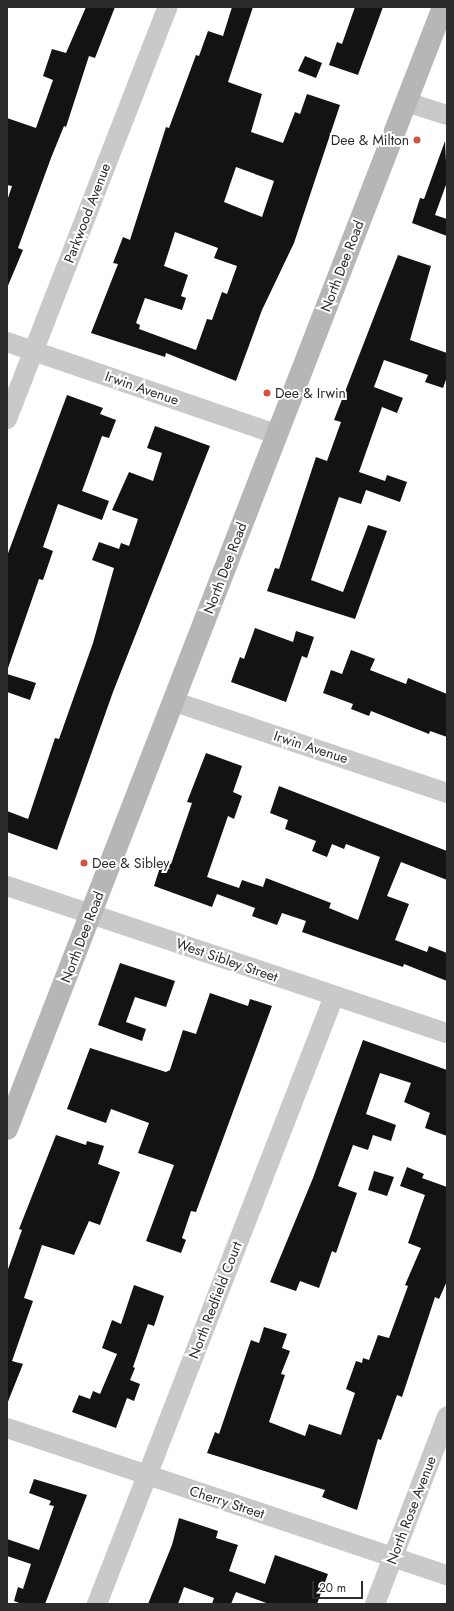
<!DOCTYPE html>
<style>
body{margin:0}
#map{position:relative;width:454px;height:1611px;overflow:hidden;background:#fff;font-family:Jost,sans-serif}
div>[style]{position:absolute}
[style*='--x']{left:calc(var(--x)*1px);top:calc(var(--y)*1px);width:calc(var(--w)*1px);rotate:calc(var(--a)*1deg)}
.building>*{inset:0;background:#131313}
.street>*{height:20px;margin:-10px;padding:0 10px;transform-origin:10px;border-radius:10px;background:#c9c9c9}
.secondary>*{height:22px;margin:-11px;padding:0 11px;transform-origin:11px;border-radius:11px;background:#b6b6b6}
.dots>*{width:11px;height:11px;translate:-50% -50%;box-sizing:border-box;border:2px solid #fff;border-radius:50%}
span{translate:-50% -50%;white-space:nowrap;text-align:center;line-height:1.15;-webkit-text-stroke:4px #fff;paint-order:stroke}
.poi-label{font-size:14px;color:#2c2c2c}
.right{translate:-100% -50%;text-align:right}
.left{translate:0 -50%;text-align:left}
.street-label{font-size:14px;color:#2c2c2c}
.frame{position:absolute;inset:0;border:8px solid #2c2c2c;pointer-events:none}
.scale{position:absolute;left:312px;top:1581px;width:51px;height:18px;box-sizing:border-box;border:2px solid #2c2c2c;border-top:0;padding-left:5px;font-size:12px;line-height:14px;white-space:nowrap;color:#2c2c2c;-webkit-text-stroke:3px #fff;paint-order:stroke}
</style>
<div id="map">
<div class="building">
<div style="clip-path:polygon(86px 7px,115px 7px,95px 58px,89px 56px,66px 127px,64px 126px,51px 158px,18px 248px,23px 250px,7px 288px,7px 201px,12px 186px,7px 185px,7px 118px,36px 128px,53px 80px,43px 76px,52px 49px,66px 53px)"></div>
<div style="clip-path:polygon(evenodd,232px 7px,253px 7px,228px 82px,262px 94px,251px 132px,283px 143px,295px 112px,300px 114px,307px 94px,340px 105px,294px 243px,262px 310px,236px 381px,166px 353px,165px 357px,91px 333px,118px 264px,113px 263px,123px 237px,130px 240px,166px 127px,169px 128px,196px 55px,199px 56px,208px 31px,223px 36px,232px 7px,236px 167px,274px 181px,262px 217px,224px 202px,236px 167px,232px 7px,175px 232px,218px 248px,214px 258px,237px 266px,227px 294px,222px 292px,212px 320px,207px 319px,196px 350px,139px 329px,140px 325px,136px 323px,145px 298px,182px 310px,186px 298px,181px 296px,188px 275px,164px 266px,175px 232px)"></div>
<div style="clip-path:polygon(355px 7px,383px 7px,358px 75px,329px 65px,337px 42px,342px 44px)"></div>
<div style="clip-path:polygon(305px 56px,322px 63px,316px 78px,298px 71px)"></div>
<div style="clip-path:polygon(445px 141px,447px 182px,435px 215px,447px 219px,447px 236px,412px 223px,420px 198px,424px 199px)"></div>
<div style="clip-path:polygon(398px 255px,431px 266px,410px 340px,447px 353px,447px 377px,443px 388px,425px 382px,428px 375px,384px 360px,374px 387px,403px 398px,397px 413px,382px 407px,359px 472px,385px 481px,387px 475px,407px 482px,400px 502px,366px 490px,361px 504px,339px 497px,311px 580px,343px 592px,368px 525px,387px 531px,355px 619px,267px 591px,275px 568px,279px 569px,316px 457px,327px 461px,341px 422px,334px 420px)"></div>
<div style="clip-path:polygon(67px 395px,103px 408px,100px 414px,116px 420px,109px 438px,102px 436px,82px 491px,109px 501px,102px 520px,58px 504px,43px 547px,53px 551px,43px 580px,39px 579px,7px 671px,7px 556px)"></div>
<div style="clip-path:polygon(155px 426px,210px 446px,113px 692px,57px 850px,7px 832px,7px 811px,28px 819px,55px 738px,59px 739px,93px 643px,114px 568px,92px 560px,99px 542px,119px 549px,121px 543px,129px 546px,138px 519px,112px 510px,129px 472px,153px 481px,162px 453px,147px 448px)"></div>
<div style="clip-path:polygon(255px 628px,293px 642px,296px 631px,314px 637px,307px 658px,302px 656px,286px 702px,231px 682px,240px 657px,244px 659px)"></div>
<div style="clip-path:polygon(351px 650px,375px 659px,370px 670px,406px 684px,408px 678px,447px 694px,447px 737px,430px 731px,429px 734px,371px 711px,369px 716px,351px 709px,353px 704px,323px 693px,331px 670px,342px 674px)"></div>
<div style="clip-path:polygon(7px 674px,36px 683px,30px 700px,7px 692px)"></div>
<div style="clip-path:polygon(206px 753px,242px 766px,233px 792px,242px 796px,234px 819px,228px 816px,207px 877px,239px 888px,242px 880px,263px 887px,266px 878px,331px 903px,329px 908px,358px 920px,380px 857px,346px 844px,344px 849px,332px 844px,327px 857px,312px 851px,316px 841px,285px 829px,288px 820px,270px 813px,279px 786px,447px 851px,447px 880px,401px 862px,387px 896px,409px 904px,395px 940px,427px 952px,429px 946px,447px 953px,447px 981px,404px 964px,403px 967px,302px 932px,306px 921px,282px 913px,277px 925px,252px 916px,255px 908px,217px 894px,212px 907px,154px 886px,162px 861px,171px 864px,192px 803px,187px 802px)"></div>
<div style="clip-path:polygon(120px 963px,175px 981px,166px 1007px,135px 997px,126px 1022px,146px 1029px,142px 1041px,98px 1025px)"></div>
<div style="clip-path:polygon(210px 993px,248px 1006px,250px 999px,272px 1006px,196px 1212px,191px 1211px,182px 1238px,186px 1240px,181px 1253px,146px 1241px,174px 1165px,138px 1153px,149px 1123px,111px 1109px,106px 1123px,67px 1109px,90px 1048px,166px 1072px,170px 1070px,183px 1030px,196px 1034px)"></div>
<div style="clip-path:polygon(363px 1040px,447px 1070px,447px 1136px,425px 1128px,430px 1113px,404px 1102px,411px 1083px,380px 1073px,366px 1114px,396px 1125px,391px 1141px,373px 1135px,368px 1150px,353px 1145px,338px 1186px,357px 1193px,336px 1253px,332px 1251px,319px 1288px,300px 1281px,296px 1291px,270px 1282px,313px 1178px)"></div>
<div style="clip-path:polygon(56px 1135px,86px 1145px,87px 1141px,104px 1146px,98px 1164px,120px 1172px,100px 1225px,89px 1221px,74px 1255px,42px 1245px,24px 1298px,33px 1301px,12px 1361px,23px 1364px,7px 1404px,7px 1272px,22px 1230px,19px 1229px)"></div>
<div style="clip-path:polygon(407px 1167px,424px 1174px,422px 1178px,447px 1187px,447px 1281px,439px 1299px,435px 1297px,402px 1397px,397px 1395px,381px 1440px,378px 1439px,357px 1510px,322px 1497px,325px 1490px,207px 1453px,215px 1432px,219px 1434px,251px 1340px,259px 1343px,264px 1327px,287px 1334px,282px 1348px,290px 1351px,281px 1374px,285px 1375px,269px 1422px,305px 1436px,309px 1424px,341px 1435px,355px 1393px,346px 1389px,356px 1361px,362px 1363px,363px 1358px,369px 1360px,378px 1335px,389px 1338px,408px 1286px,405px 1285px,421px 1248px,408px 1243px,425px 1195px,400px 1186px)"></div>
<div style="clip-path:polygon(374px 1171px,394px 1177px,387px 1196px,368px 1190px)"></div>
<div style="clip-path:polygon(134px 1285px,164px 1296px,154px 1326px,148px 1324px,133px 1367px,135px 1368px,130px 1380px,140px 1384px,134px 1401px,127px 1398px,116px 1428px,72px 1412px,79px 1395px,90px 1399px,93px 1391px,100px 1394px,117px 1354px,102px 1348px,112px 1320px,121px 1324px)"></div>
<div style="clip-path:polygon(34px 1479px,87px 1495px,45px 1604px,22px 1604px,14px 1601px,18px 1587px,23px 1589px,31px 1564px,7px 1556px,7px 1539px,39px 1550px,54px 1506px,49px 1505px,51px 1501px,29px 1493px)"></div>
<div style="clip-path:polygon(179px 1518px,218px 1531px,216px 1538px,238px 1545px,229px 1571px,265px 1584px,275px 1555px,328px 1574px,317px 1604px,269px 1604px,236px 1592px,231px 1604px,212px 1604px,214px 1598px,184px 1587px,178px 1604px,148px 1604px,172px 1545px)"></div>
</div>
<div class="street">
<div style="--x:406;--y:102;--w:43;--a:17.6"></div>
<div style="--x:7;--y:342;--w:284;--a:18.9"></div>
<div style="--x:7;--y:419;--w:442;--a:-68.7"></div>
<div style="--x:175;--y:702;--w:287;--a:18.5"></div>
<div style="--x:7;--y:886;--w:464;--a:18.5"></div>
<div style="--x:7;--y:1428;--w:464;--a:18.5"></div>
<div style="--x:97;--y:1604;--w:653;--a:-68.7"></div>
<div style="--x:375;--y:1604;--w:201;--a:-69"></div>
</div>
<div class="secondary">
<div style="--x:7;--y:1129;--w:1204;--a:-68.76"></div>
</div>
<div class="dots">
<div style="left:417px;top:140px;background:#d25240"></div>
<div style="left:267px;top:393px;background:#d25240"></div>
<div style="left:84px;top:863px;background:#d25240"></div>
</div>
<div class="poi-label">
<span class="right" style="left:409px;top:140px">Dee &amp; Milton</span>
<span class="left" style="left:275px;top:393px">Dee &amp; Irwin</span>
<span class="left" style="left:92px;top:863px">Dee &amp; Sibley</span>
</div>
<div class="street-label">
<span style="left:87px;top:213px;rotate:-69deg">Parkwood Avenue</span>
<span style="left:342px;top:266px;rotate:-69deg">North Dee Road</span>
<span style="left:142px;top:388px;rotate:19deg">Irwin Avenue</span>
<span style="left:225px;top:568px;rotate:-69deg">North Dee Road</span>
<span style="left:311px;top:747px;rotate:18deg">Irwin Avenue</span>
<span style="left:82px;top:937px;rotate:-69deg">North Dee Road</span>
<span style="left:227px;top:960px;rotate:19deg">West Sibley Street</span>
<span style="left:215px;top:1300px;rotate:-69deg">North Redfield Court</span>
<span style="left:227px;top:1502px;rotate:18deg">Cherry Street</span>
<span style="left:411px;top:1510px;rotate:-69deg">North Rose Avenue</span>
</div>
<div class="frame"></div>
<div class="scale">20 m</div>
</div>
